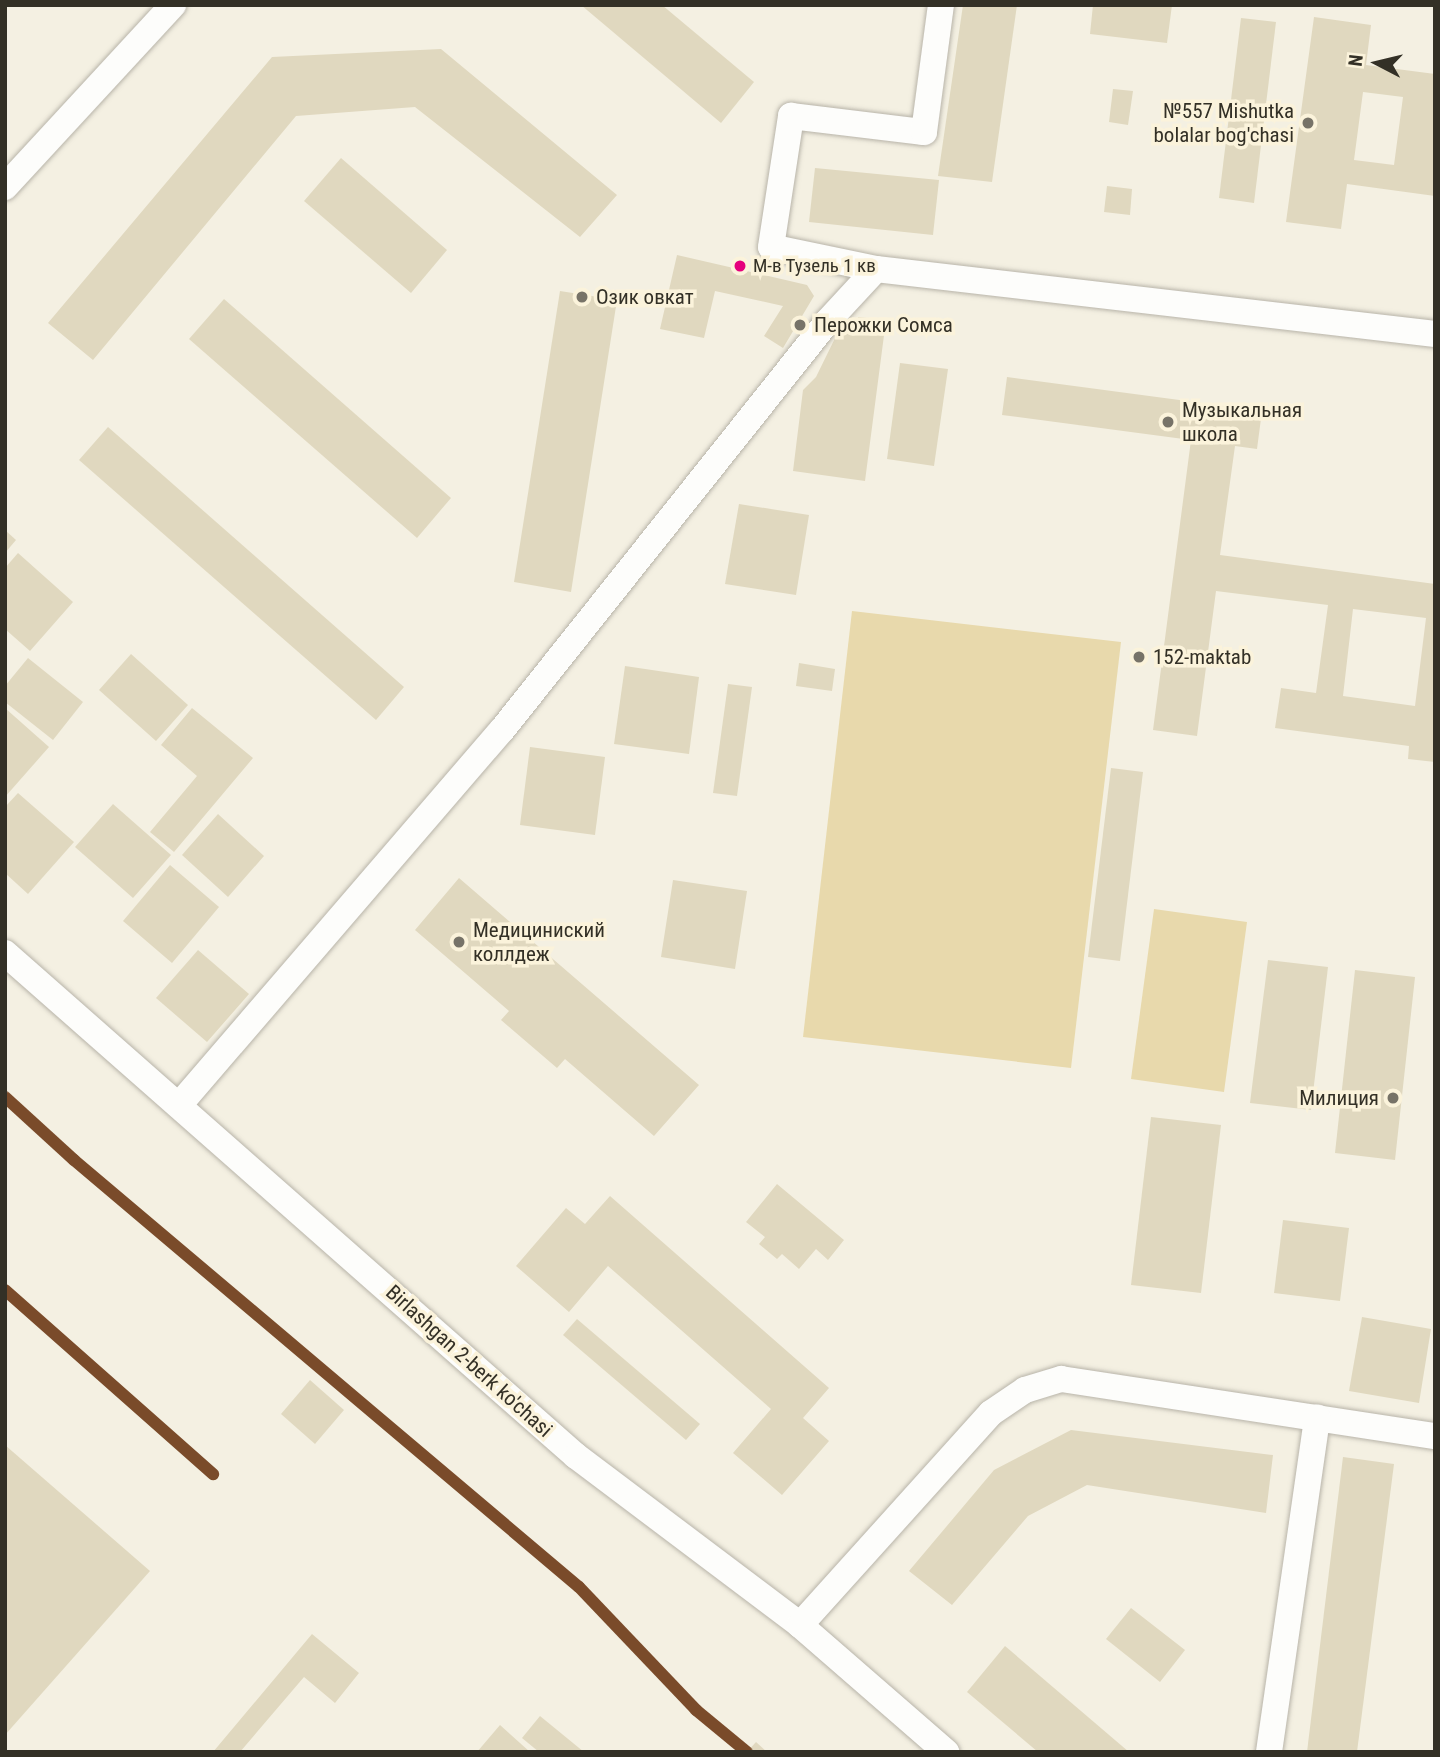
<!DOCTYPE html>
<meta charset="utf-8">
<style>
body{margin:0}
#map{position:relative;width:1440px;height:1757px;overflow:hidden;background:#f4f0e2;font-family:"Roboto Condensed",sans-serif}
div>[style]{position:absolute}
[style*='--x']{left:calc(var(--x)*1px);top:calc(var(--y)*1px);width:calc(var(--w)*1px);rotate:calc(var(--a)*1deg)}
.green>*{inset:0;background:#e8d9ac}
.building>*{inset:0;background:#e0d8bf}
.roads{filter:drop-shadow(0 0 2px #b8b4a9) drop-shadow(0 0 2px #b8b4a9)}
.minor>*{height:26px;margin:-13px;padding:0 13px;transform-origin:13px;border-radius:13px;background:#fdfdfb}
.rail-1>*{height:12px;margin:-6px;padding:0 6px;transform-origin:6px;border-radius:6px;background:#7a4b2a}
.dots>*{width:19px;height:19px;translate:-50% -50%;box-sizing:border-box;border:4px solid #fbf3db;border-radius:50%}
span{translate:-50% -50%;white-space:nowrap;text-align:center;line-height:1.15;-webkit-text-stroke:7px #fbf3db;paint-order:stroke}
.bus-label{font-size:19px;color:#333026}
.left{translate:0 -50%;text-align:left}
.poi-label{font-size:21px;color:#333026}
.right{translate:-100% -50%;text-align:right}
.street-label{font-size:21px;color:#333026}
.frame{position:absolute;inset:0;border:7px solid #333026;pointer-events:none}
.north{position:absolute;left:1342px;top:28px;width:70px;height:70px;-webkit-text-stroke:5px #fbf3db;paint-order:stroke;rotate:277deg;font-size:19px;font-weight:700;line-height:28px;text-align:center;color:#333026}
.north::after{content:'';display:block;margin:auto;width:24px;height:32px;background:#333026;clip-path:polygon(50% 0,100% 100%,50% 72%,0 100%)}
</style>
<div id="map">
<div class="green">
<div style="clip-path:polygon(852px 611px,1121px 642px,1071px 1068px,803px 1037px)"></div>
<div style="clip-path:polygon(1154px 909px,1247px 922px,1224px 1092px,1131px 1079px)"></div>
</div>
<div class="building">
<div style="clip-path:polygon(581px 5px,662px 5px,754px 82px,721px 123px)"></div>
<div style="clip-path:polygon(963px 5px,1017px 5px,992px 182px,938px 176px)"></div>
<div style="clip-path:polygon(1093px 5px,1172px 5px,1167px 43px,1090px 34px)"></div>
<div style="clip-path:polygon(evenodd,1314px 17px,1371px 25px,1366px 65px,1435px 74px,1435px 196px,1347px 184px,1341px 229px,1286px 222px,1314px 17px,1363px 92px,1403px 97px,1394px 165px,1354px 160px,1363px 92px)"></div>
<div style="clip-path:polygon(1241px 18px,1276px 22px,1254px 203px,1219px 198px)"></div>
<div style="clip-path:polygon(441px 49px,617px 195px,580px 237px,415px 107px,296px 116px,93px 360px,48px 323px,272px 57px)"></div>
<div style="clip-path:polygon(1113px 89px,1133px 91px,1128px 125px,1109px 122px)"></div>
<div style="clip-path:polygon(341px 158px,447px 250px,411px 293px,304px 201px)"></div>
<div style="clip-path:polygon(815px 168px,939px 180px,933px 235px,809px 222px)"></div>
<div style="clip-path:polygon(1107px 186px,1132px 189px,1130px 215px,1104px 212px)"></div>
<div style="clip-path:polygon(677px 255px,807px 285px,814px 296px,783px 348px,764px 336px,783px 306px,715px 291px,704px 338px,660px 329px)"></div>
<div style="clip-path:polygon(560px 291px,617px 300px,571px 592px,514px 582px)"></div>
<div style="clip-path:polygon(224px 299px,451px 498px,417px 538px,189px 339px)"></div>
<div style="clip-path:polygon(858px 317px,886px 320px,865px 481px,793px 471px,803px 390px,816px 377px,839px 330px,856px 332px)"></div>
<div style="clip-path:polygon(900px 363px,948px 369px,934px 466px,887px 459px)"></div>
<div style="clip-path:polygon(evenodd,1007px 377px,1262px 411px,1257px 449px,1235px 446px,1220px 555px,1435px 584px,1435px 762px,1408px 759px,1409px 746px,1275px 728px,1281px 688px,1316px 693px,1328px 605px,1216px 591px,1197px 736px,1153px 730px,1191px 440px,1002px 415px,1007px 377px,1353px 609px,1426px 618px,1415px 706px,1343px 696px,1353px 609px)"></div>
<div style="clip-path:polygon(108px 427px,404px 687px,376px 720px,79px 460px)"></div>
<div style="clip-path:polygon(739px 504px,809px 515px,796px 595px,725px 584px)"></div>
<div style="clip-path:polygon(5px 530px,16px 540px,5px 553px)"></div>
<div style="clip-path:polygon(18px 553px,73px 602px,30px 651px,5px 629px,5px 568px)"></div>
<div style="clip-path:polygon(131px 654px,188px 705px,156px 741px,99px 690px)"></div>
<div style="clip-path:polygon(28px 658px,83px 702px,53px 740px,5px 702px,5px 686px)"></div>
<div style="clip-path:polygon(799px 663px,835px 669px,832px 691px,796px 686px)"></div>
<div style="clip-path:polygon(625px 666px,699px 677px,689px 754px,614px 744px)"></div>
<div style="clip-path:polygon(728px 684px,752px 687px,737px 796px,713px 793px)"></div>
<div style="clip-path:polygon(5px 708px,49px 747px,5px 797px)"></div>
<div style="clip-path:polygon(192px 708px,253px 758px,174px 852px,150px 832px,197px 776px,161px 745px)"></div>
<div style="clip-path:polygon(530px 747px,605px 757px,595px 835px,520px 825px)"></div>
<div style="clip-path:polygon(1111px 768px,1143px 772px,1120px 961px,1088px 957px)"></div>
<div style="clip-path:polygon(18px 793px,74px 842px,28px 894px,5px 873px,5px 807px)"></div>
<div style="clip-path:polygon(113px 804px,171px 855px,133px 898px,75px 847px)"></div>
<div style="clip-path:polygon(218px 814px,264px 856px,228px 897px,182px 855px)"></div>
<div style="clip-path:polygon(170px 865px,219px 907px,172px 963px,123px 921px)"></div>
<div style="clip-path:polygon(459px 878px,699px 1085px,654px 1136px,565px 1059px,557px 1068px,501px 1020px,509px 1011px,415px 930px)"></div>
<div style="clip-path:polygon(673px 880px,747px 891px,735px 969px,661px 957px)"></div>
<div style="clip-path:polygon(198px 950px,249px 994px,207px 1042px,156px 998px)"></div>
<div style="clip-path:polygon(1268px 960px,1328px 967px,1311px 1110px,1250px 1103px)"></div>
<div style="clip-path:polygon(1355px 970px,1415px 977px,1395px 1160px,1335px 1153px)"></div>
<div style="clip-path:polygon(1151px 1117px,1221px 1125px,1201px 1293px,1131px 1285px)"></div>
<div style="clip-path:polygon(777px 1184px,844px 1240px,828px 1260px,816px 1249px,799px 1269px,782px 1254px,777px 1259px,759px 1244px,765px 1237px,746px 1222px)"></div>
<div style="clip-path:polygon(610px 1196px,829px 1388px,803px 1418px,829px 1441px,782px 1495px,733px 1453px,771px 1409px,608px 1266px,569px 1312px,516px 1266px,566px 1208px,585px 1224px)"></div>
<div style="clip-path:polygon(1283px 1220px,1349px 1228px,1340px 1301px,1274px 1293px)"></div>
<div style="clip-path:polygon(1362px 1317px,1431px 1329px,1419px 1403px,1349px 1391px)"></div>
<div style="clip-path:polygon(577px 1319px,700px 1424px,686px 1440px,563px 1335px)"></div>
<div style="clip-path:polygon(310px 1380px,344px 1410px,315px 1444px,281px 1414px)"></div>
<div style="clip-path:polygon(1071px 1430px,1273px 1455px,1266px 1513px,1087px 1485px,1028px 1516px,952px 1605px,909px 1571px,994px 1470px)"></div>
<div style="clip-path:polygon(5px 1445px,150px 1571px,5px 1735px)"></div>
<div style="clip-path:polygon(1343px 1457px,1394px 1464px,1357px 1752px,1307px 1752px)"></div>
<div style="clip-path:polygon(1131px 1608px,1185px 1650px,1160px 1682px,1106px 1639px)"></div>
<div style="clip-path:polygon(312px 1634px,359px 1673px,335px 1703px,304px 1677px,240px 1752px,213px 1752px)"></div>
<div style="clip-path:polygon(1005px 1646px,1129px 1752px,1038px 1752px,967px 1692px)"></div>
<div style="clip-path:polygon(540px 1716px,584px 1752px,539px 1752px,522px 1738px)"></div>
<div style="clip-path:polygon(500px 1725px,530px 1752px,477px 1752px)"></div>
<div style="clip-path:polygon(756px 1742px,767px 1752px,747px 1752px)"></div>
</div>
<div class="roads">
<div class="minor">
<div style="--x:5;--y:187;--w:248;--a:-47.3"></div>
<div style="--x:876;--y:269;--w:107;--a:-168.2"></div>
<div style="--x:771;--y:247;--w:133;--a:-81.3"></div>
<div style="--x:791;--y:116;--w:134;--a:6.9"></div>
<div style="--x:924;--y:132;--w:128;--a:-82.4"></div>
<div style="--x:5;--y:953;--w:761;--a:41.38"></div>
<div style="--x:576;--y:1456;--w:281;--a:37"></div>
<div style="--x:800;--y:1625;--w:194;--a:41"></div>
<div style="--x:180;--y:1104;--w:494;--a:-49.3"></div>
<div style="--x:502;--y:730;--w:522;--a:-51.46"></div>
<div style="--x:827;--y:322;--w:72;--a:-47.2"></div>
<div style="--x:876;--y:269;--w:563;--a:6.63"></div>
<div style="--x:800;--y:1625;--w:285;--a:-48"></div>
<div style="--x:991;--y:1413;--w:41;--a:-34.1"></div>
<div style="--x:1025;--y:1390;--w:38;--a:-17"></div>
<div style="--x:1061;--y:1379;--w:378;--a:8.7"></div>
<div style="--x:1269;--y:1752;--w:338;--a:-81.8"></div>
</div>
</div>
<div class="rail-1">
<div style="--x:5;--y:1097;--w:93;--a:42.4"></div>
<div style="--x:74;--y:1160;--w:661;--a:40.22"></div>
<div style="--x:579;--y:1587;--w:170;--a:46.4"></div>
<div style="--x:696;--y:1710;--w:66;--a:39.5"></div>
<div style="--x:5;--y:1290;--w:278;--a:41.5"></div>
</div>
<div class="dots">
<div style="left:1308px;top:123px;background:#777368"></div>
<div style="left:740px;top:266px;background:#e5007d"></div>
<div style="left:582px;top:297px;background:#777368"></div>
<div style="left:800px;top:325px;background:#777368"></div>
<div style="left:1168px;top:422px;background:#777368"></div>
<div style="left:1139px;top:657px;background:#777368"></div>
<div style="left:459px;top:942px;background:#777368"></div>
<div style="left:1393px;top:1098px;background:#777368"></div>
</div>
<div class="bus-label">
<span class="left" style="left:753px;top:266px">М-в Тузель 1 кв</span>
</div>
<div class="poi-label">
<span class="right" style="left:1294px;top:123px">№557 Mishutka<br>bolalar bog'chasi</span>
<span class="left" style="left:596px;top:297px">Озик овкат</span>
<span class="left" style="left:814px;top:325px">Перожки Сомса</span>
<span class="left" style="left:1182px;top:422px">Музыкальная<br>школа</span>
<span class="left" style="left:1153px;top:657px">152-maktab</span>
<span class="left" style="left:473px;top:942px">Медициниский<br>коллдеж</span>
<span class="right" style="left:1379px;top:1098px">Милиция</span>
</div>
<div class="street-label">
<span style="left:469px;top:1361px;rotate:42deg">Birlashgan 2-berk ko'chasi</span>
</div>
<div class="frame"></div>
<div class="north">N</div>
</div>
